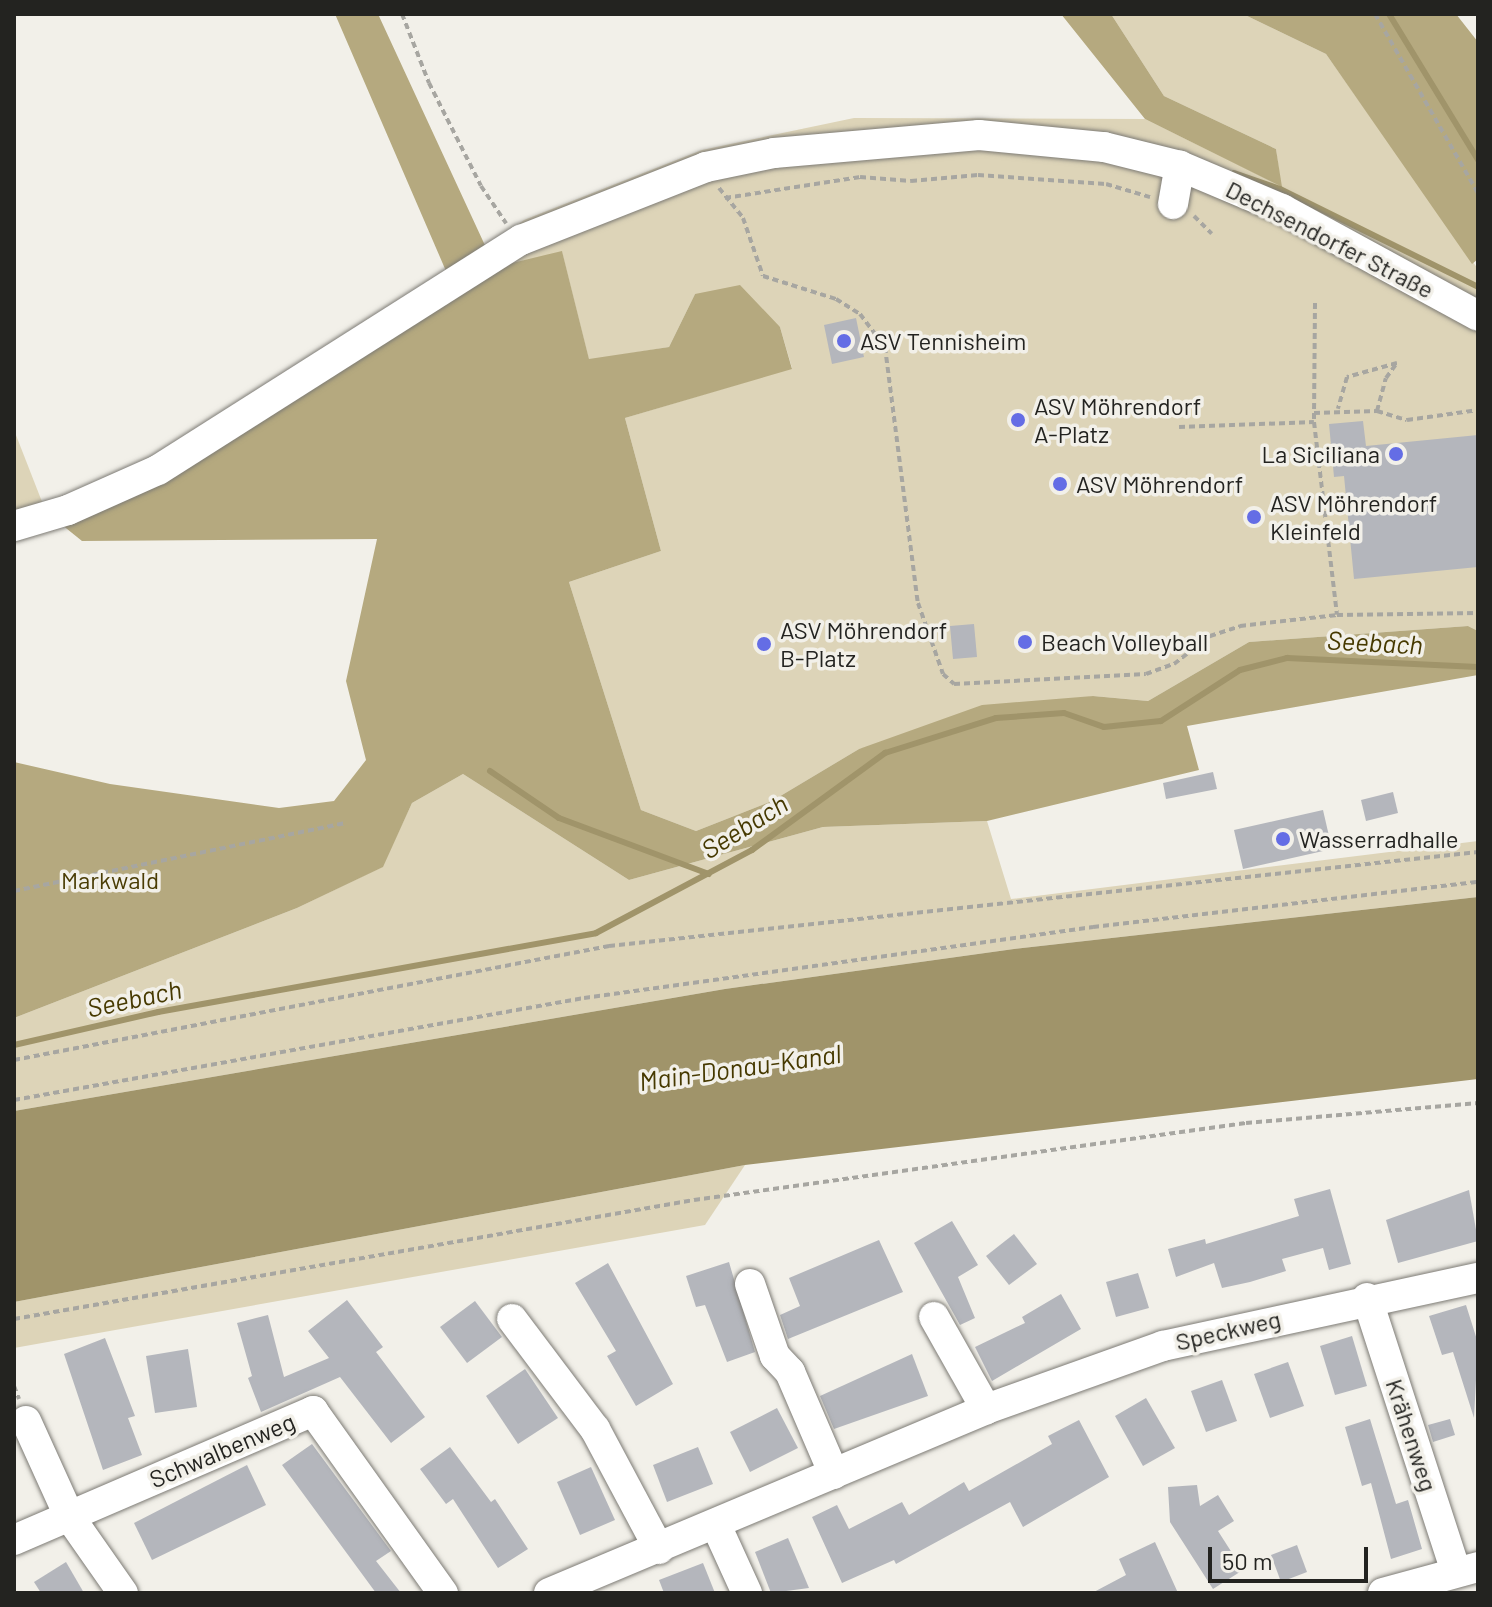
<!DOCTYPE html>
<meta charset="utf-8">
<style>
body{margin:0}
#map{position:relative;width:1492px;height:1607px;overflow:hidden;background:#f2f0e9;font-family:Barlow,sans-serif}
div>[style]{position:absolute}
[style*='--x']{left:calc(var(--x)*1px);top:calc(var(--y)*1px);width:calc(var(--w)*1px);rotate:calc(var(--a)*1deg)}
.green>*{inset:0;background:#ddd4b8}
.forest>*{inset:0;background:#b5a97f}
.water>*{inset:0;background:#a0946a}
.stream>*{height:6px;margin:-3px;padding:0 3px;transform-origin:3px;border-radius:3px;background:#a0946a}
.building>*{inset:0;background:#b4b6bc}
.path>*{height:4px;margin-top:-2px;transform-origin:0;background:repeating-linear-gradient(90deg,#a7a6a1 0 6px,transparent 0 10px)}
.roads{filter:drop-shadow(0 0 2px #7d7b75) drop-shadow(0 0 2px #7d7b75)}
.minor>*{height:30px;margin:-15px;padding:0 15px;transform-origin:15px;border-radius:15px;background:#fff}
.dots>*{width:22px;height:22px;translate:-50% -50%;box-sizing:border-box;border:4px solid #f2f0e9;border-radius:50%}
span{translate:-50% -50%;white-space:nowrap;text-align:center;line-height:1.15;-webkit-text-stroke:7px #f2f0e9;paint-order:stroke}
.street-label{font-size:24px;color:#232320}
.poi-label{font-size:24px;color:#232320}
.left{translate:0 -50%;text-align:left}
.right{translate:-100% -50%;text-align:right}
.park-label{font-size:24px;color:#4a3c04}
.water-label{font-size:26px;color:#463900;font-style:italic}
.frame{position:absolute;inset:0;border:16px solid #232320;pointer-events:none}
.scale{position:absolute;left:1208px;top:1547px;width:160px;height:36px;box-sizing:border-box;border:4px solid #232320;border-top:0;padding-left:10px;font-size:24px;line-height:28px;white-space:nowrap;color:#232320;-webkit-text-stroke:6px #f2f0e9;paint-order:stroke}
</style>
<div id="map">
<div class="green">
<div style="clip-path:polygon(1111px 14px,1243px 14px,1326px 54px,1478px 269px,1478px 631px,1468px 626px,1249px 642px,1148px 701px,1093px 696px,859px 749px,772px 801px,696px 831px,641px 810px,569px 582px,661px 551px,625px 418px,792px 368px,780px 327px,695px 294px,669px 347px,589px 360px,562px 252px,496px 267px,487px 248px,524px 220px,702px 150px,854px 118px,1145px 119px,1281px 186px,1276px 149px,1164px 96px)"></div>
<div style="clip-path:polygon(14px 430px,46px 512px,14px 518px)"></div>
<div style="clip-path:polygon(463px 774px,629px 880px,823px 827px,987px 821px,1011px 899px,1478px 841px,1478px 897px,1014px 949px,725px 989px,14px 1111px,14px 1018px,297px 908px,382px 867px,412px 803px)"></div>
<div style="clip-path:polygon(745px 1165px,705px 1225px,14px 1348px,14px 1302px)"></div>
</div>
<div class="forest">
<div style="clip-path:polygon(335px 14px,378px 14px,495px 267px,562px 251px,589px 359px,669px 347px,695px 294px,740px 285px,780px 327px,792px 369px,625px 418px,661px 551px,569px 582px,641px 810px,696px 831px,772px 801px,859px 749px,982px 705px,1093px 696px,1148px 701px,1249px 642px,1468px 626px,1478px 631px,1478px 675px,1187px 726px,1199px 770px,987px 821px,823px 827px,629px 880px,463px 774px,412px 803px,383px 867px,297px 908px,14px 1018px,14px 762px,110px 784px,279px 808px,334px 801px,366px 760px,346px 681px,377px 539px,82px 541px,46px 512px,184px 443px,449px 278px)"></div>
<div style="clip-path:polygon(1061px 14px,1111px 14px,1164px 96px,1276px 149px,1282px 187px,1145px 119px)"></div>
<div style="clip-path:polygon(1243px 14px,1456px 14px,1478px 42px,1478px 259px,1472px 264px,1326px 54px)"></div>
</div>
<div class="water">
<div style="clip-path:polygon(1478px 897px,1478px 1079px,745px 1165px,14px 1302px,14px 1111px,725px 989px,1014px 949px)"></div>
</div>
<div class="stream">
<div style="--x:1389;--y:14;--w:171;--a:58.6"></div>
<div style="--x:1234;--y:173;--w:49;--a:19.2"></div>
<div style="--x:1280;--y:189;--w:221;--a:26.3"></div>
<div style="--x:490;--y:771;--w:83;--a:34.3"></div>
<div style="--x:559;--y:818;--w:160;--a:20.5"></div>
<div style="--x:14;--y:1045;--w:148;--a:-12.9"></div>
<div style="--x:158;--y:1012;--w:445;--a:-10.2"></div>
<div style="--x:596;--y:933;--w:177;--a:-28"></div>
<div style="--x:752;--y:850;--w:165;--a:-36.1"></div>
<div style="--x:885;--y:753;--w:116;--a:-17.5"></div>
<div style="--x:996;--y:718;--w:68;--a:-4.2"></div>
<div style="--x:1064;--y:713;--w:42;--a:19.3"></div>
<div style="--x:1104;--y:727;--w:57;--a:-6"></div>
<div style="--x:1161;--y:721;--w:94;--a:-32.8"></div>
<div style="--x:1240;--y:670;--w:49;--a:-14.3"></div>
<div style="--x:1287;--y:658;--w:191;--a:2.7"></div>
</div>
<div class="building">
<div style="clip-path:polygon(856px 318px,864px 357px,832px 364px,824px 325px)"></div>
<div style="clip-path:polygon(1363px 421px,1366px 446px,1478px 435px,1478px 567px,1354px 579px,1344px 476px,1334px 477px,1329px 424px)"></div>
<div style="clip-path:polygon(974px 624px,977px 657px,953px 659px,950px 626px)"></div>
<div style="clip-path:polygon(1213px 772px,1217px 789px,1166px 799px,1163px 783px)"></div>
<div style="clip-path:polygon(1393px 792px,1398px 813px,1366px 821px,1361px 800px)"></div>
<div style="clip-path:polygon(1323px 810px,1332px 849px,1243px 869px,1234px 830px)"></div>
<div style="clip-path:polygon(1330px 1189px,1351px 1264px,1329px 1270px,1323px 1248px,1282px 1259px,1286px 1271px,1250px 1282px,1222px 1288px,1214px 1263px,1176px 1277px,1168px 1249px,1205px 1239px,1206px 1244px,1299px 1216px,1294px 1199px)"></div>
<div style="clip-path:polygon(1469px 1190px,1478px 1241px,1398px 1263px,1386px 1220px)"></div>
<div style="clip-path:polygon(952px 1221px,978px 1265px,958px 1277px,975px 1318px,960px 1325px,914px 1243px)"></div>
<div style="clip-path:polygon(1014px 1234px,1037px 1264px,1009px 1285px,986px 1256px)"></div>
<div style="clip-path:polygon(879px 1240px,903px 1292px,788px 1339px,780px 1315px,800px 1306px,789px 1278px)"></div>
<div style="clip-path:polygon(729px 1262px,755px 1352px,727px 1362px,705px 1305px,696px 1307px,686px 1276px)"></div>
<div style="clip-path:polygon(608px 1263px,673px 1384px,636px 1406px,607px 1356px,616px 1351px,575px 1283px)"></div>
<div style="clip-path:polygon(1138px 1273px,1149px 1308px,1116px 1317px,1106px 1282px)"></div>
<div style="clip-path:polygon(1061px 1294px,1081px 1329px,992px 1381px,975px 1347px,1025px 1323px,1022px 1317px)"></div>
<div style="clip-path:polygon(347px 1300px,383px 1347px,376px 1352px,425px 1417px,391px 1443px,340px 1377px,261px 1412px,248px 1378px,252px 1376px,237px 1323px,268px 1315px,284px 1377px,329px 1358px,308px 1331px)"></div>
<div style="clip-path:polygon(475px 1301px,502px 1337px,467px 1363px,440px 1327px)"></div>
<div style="clip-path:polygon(1466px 1305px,1478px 1343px,1474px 1418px,1453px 1352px,1442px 1355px,1429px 1316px)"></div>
<div style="clip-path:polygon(1352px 1336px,1367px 1386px,1335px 1395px,1320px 1346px)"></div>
<div style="clip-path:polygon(105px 1338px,135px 1416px,128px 1418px,142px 1455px,103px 1470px,64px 1354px)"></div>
<div style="clip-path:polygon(188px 1349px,197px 1407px,155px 1413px,146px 1356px)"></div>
<div style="clip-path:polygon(912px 1354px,928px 1396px,834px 1429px,820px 1396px)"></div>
<div style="clip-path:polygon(1288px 1362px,1304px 1406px,1270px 1418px,1254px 1374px)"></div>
<div style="clip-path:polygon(525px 1369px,558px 1418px,518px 1444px,486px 1396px)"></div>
<div style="clip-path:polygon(1222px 1380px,1237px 1421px,1206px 1432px,1191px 1391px)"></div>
<div style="clip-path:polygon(1146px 1398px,1175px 1448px,1143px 1466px,1115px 1416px)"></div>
<div style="clip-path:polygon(777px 1408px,798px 1448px,750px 1472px,730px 1432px)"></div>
<div style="clip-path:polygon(1370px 1419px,1396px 1504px,1408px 1500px,1422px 1549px,1391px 1559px,1371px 1483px,1362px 1486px,1345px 1427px)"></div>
<div style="clip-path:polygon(1450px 1419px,1455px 1435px,1433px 1442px,1428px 1425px)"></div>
<div style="clip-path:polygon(1079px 1420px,1109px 1477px,1023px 1527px,1010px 1502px,896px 1564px,894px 1560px,842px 1583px,812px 1517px,837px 1505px,849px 1529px,902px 1502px,909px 1515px,964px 1482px,969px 1491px,1052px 1444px,1048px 1436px)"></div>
<div style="clip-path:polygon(312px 1444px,391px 1551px,376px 1561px,401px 1593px,376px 1593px,282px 1465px)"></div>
<div style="clip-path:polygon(450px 1447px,491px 1502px,495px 1499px,528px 1549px,498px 1568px,453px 1499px,446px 1504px,420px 1469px)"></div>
<div style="clip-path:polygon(698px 1447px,713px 1484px,667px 1502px,653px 1465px)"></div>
<div style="clip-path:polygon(247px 1465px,266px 1505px,152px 1560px,134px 1523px)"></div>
<div style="clip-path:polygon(591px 1467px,615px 1520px,580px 1535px,557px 1482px)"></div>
<div style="clip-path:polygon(1197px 1485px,1200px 1506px,1218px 1495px,1234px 1521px,1218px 1531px,1243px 1570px,1213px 1589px,1170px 1522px,1168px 1487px)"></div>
<div style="clip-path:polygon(788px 1538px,809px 1588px,771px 1593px,755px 1552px)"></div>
<div style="clip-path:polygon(1155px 1542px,1178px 1593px,1092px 1593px,1126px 1575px,1119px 1559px)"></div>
<div style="clip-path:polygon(1297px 1545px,1307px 1572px,1281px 1582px,1271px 1555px)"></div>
<div style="clip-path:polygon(66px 1562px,84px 1593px,41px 1593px,34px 1582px)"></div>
<div style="clip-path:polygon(703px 1563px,715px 1593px,664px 1593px,659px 1580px)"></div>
</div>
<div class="path">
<div style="--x:402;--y:14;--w:74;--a:68.6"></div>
<div style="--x:429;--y:83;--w:115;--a:63.2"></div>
<div style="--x:481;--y:186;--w:45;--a:56"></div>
<div style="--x:1375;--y:14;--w:207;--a:60.1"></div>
<div style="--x:719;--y:188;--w:38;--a:51"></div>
<div style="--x:743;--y:218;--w:61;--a:71"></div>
<div style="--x:763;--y:276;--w:77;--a:17.5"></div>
<div style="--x:836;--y:299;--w:28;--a:32"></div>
<div style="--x:860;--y:314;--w:41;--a:52.9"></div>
<div style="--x:885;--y:347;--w:258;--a:82.7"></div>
<div style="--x:918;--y:603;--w:75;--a:70.6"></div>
<div style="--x:943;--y:674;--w:15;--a:42"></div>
<div style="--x:954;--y:684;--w:192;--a:-3"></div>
<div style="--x:1146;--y:674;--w:30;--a:-20"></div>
<div style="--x:1174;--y:664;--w:46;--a:-37.9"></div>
<div style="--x:1210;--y:636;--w:32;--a:-18"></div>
<div style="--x:1240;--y:626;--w:98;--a:-6.5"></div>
<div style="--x:1337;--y:615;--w:141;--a:-0.8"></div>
<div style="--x:725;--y:198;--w:137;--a:-8.8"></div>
<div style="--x:860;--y:177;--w:51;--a:4.5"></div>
<div style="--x:911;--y:181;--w:67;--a:-5.1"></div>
<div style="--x:978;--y:175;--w:128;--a:4"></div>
<div style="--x:1106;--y:184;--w:46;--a:16.5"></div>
<div style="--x:1194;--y:216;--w:25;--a:45"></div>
<div style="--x:1315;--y:303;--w:119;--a:90.5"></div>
<div style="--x:1314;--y:422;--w:194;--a:83.2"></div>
<div style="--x:1377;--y:411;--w:31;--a:17"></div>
<div style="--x:1407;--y:420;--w:72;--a:-8"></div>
<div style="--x:1314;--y:413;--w:63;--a:-1.8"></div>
<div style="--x:1377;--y:411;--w:34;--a:-75"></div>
<div style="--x:1386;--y:378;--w:19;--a:-54"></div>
<div style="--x:1397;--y:363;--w:52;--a:164.4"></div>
<div style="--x:1347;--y:377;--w:33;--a:106"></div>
<div style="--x:1179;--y:427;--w:135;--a:-2.1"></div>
<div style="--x:14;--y:891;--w:337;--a:-11.6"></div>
<div style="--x:14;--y:1060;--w:606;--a:-10.85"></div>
<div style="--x:609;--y:946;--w:874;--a:-6.17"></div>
<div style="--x:14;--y:1100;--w:579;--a:-10.15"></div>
<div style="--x:584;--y:998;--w:514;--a:-7.94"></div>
<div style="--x:1093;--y:927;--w:388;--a:-6.7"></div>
<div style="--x:14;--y:1319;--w:690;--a:-9.93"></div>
<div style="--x:694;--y:1200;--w:557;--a:-7.94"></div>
<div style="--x:1246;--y:1123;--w:233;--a:-4.9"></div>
<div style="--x:14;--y:1386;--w:14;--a:69"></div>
</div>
<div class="roads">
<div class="minor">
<div style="--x:1173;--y:204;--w:39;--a:-80"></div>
<div style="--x:14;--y:526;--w:56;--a:-16.5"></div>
<div style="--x:68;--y:510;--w:98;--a:-24"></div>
<div style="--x:158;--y:470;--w:430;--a:-32.4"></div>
<div style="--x:521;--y:240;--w:199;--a:-21.5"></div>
<div style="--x:706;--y:167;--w:69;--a:-11.6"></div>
<div style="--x:774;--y:153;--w:206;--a:-5"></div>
<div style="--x:979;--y:135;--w:126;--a:5.5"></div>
<div style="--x:1104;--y:147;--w:78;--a:14"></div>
<div style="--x:1180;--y:166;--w:111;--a:22.9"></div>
<div style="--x:1282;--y:209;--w:223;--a:28.6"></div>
<div style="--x:750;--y:1284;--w:76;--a:70.9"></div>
<div style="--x:775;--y:1356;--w:22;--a:47"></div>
<div style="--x:790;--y:1372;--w:111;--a:66.7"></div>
<div style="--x:1367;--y:1298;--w:288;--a:72"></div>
<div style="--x:934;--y:1317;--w:106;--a:60.5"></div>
<div style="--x:512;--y:1319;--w:138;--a:53"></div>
<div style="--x:595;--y:1429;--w:136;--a:61.9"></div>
<div style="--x:26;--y:1421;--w:104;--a:65.6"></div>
<div style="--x:69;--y:1516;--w:94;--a:55"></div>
<div style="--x:716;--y:1525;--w:75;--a:65.5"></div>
<div style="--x:14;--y:1540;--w:326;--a:-23.3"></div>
<div style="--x:313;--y:1411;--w:224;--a:54.5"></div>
<div style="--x:549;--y:1593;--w:474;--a:-22.8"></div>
<div style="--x:986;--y:1409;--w:188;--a:-19.6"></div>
<div style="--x:1163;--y:1346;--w:322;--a:-12.2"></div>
<div style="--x:1383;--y:1593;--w:98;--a:-15.3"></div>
</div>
</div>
<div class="dots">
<div style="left:844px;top:341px;background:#646de5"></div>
<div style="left:1018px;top:420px;background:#646de5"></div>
<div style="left:1396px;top:454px;background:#646de5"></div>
<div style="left:1060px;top:484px;background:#646de5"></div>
<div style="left:1254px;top:517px;background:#646de5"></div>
<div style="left:1025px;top:642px;background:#646de5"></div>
<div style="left:764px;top:644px;background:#646de5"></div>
<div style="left:1283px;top:839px;background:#646de5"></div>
</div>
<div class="street-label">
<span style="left:1330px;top:239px;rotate:27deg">Dechsendorfer Straße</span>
<span style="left:1228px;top:1330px;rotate:-13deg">Speckweg</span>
<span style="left:1412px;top:1435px;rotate:72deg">Krähenweg</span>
<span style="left:222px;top:1450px;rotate:-23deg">Schwalbenweg</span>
</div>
<div class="poi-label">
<span class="left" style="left:860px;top:341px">ASV Tennisheim</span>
<span class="left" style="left:1034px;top:420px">ASV Möhrendorf<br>A-Platz</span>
<span class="right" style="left:1380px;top:454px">La Siciliana</span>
<span class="left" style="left:1076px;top:484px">ASV Möhrendorf</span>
<span class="left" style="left:1270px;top:517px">ASV Möhrendorf<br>Kleinfeld</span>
<span class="left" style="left:780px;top:644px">ASV Möhrendorf<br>B-Platz</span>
<span class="left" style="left:1041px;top:642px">Beach Volleyball</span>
<span class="left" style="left:1299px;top:839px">Wasserradhalle</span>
</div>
<div class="park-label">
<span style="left:110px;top:880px">Markwald</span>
</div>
<div class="water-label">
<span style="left:1375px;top:642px;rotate:3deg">Seebach</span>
<span style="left:744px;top:826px;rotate:-32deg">Seebach</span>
<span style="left:134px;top:998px;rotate:-12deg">Seebach</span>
<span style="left:740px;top:1067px;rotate:-8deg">Main-Donau-Kanal</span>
</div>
<div class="frame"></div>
<div class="scale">50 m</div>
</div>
